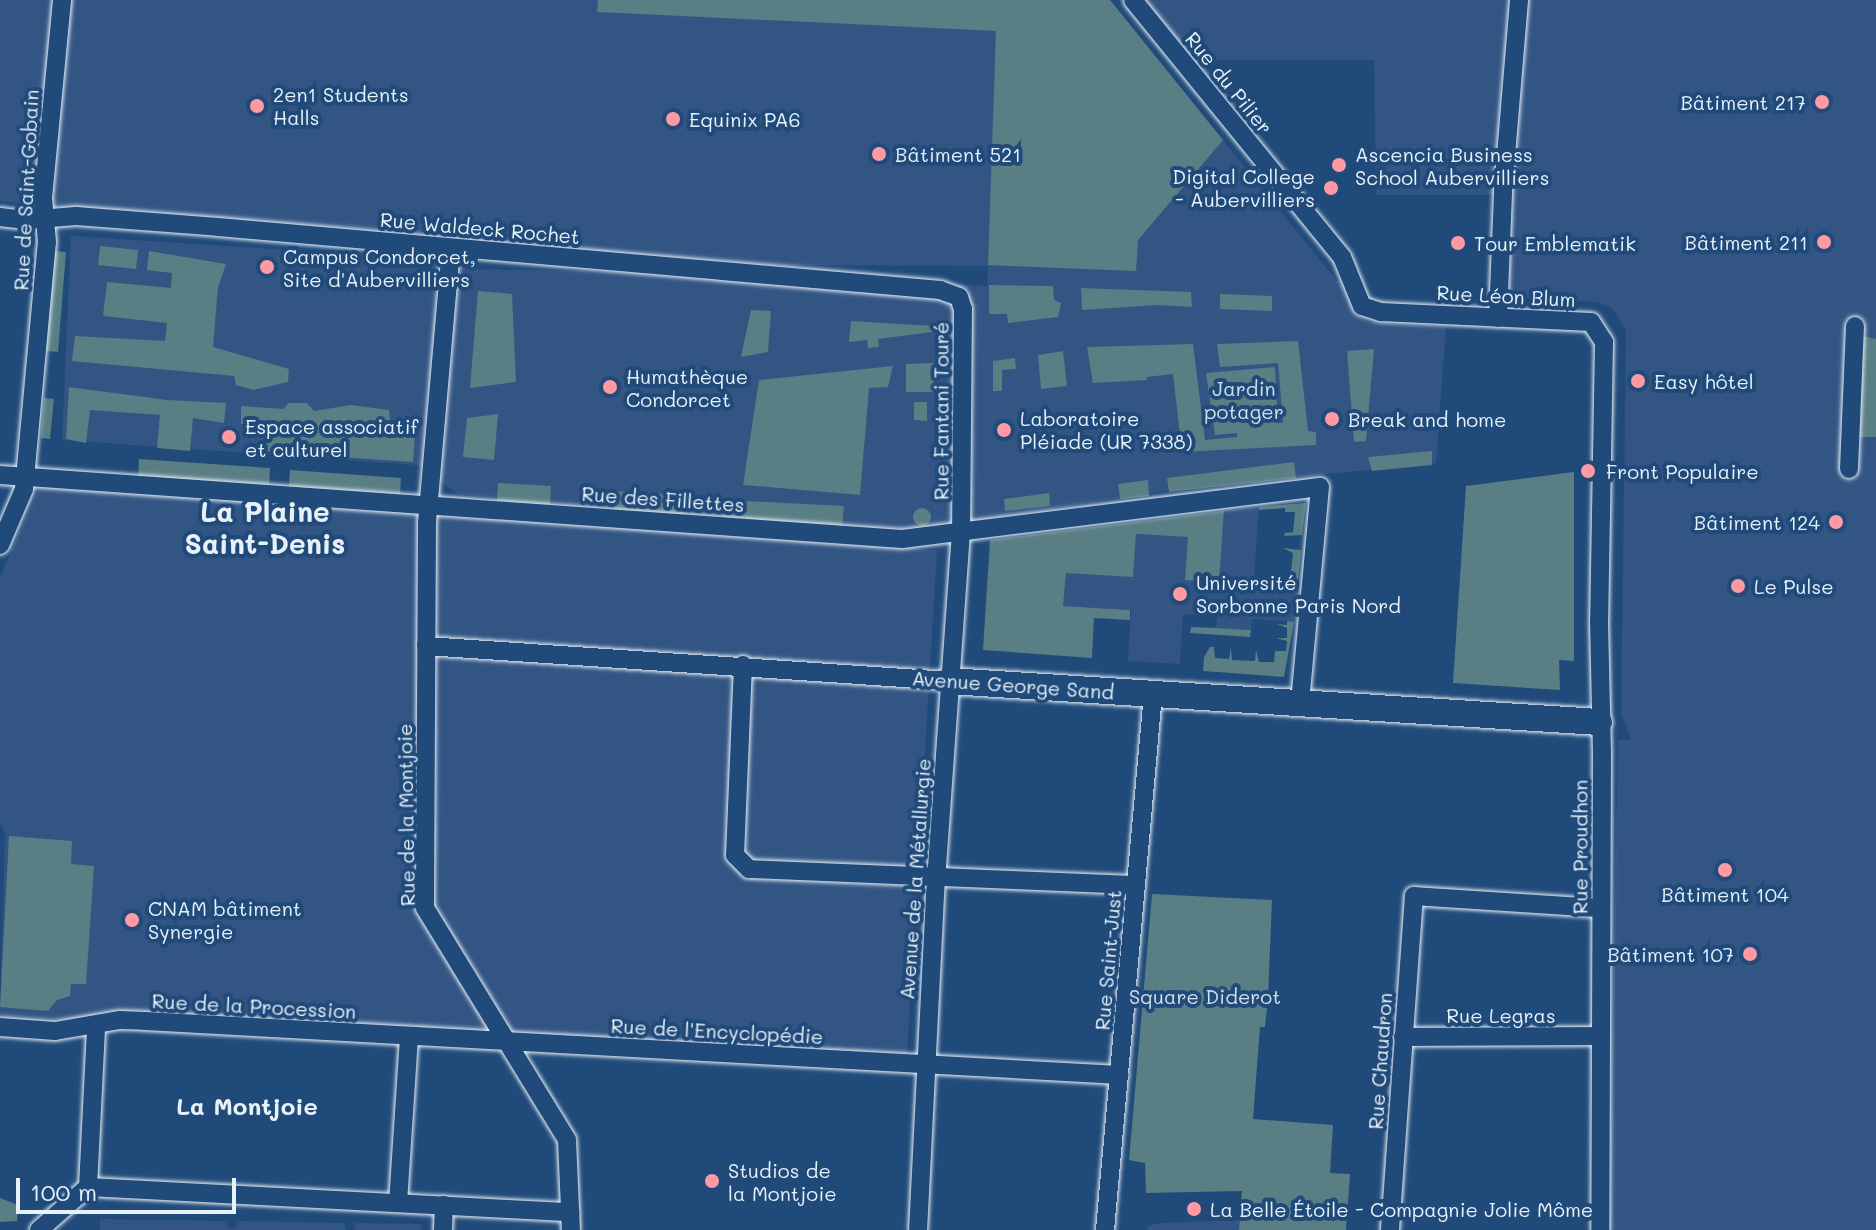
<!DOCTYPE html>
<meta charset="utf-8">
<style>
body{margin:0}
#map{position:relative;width:1876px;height:1230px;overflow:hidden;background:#1f4a7a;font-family:Mali,sans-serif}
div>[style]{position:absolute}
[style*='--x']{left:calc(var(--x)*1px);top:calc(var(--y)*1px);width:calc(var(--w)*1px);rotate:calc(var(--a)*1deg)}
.built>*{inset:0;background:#335584}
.green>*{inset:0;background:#597e84}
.round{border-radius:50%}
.roads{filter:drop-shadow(0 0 2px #e8f1f8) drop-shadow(0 0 2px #e8f1f8)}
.street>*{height:18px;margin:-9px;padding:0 9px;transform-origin:9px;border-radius:9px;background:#1f4a7a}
.secondary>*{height:26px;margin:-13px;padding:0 13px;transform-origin:13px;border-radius:13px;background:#1f4a7a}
.dots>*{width:22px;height:22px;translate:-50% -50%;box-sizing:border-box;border:4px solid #1f4a7a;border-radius:50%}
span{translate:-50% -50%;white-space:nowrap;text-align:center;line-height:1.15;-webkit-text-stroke:8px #1f4a7a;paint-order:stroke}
.street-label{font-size:20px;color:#e8f1f8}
.poi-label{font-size:20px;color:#e8f1f8}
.left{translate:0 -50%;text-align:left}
.right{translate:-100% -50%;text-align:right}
.park-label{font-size:20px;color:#d3e0e7}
.quarter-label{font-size:24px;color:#e8f1f8;font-weight:700}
.district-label{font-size:28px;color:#e8f1f8;font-weight:700}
.scale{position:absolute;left:16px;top:1178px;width:220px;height:36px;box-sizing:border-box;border:4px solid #e8f1f8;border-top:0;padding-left:10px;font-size:24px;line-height:28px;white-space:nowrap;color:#e8f1f8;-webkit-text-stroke:6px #1f4a7a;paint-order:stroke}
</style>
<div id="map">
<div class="built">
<div style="clip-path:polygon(0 0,1110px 0,1337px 281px,1347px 281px,1354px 313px,1368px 322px,1446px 327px,1436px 463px,1169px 490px,903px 532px,458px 494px,418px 465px,62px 440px,71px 236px,433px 259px,472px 269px,758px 274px,987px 286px,988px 266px,779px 265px,379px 236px,0 201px)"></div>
<div style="clip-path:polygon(1143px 0,1876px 0,1876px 1230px,1609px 1230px,1618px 740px,1631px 739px,1621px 713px,1626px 330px,1612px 308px,1598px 302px,1499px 297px,1499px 195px,1376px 195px,1374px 60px,1202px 60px,1194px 67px)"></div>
<div style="clip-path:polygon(40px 486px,937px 550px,907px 1056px,120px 1011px,73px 1020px,0 1015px,5px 832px,0 824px,0 577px)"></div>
<div style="clip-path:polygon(1259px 507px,1254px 577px,1298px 580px,1294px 622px,1252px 619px,1251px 630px,1216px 628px,1217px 616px,1183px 614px,1180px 664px,1128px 661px,1131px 610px,1063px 606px,1065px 573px,1136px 534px,1188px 537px,1218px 582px,1224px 511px)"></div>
<div style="clip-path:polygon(100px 1219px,227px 1221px,228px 1228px,236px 1228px,237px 1221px,344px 1223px,346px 1230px,100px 1230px)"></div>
<div style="clip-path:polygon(1240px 1220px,1239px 1230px,1147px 1230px,1148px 1226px,1161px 1223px)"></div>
<div style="clip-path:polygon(355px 1223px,421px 1224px,421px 1230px,355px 1230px)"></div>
</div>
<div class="green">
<div style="clip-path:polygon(598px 0,1110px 0,1223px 140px,1138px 240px,1136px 271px,988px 265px,996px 31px,597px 12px)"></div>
<div style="clip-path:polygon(100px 246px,138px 250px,136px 269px,98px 265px)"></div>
<div style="clip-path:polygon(54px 251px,66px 252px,58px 352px,46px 351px)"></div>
<div style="clip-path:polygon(149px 251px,226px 264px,218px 287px,213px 347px,289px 369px,288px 382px,253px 390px,236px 385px,234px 376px,72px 361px,75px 336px,165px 341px,167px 323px,103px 316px,107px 282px,171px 288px,172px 273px,147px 270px)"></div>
<div style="clip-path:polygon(989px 285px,1053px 286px,1054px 300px,1061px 303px,1058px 317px,1008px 323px,1007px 314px,989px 314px)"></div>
<div style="clip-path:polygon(1081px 288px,1191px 292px,1192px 307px,1158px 305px,1082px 310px)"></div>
<div style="clip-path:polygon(478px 291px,512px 294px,516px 382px,470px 388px)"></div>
<div style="clip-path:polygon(1220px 294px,1272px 296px,1272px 311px,1220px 309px)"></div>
<div style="clip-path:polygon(751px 310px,771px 311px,768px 352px,741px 357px)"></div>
<div style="clip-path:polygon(851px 321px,933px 326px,933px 332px,878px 339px,879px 347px,868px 348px,867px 340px,849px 342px)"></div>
<div style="clip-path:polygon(1862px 336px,1876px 339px,1876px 437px,1858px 437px)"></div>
<div style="clip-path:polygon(1298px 341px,1308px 431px,1316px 432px,1316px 445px,1182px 452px,1173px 374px,1147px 377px,1147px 380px,1093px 383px,1087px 347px,1193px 344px,1205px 440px,1237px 437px,1237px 433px,1215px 435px,1206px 373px,1275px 367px,1278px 423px,1283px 423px,1278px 363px,1220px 367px,1217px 344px)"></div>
<div style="clip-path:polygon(1374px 349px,1366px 441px,1354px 442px,1347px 351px)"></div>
<div style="clip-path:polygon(1063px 351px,1067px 386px,1041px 389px,1038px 355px)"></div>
<div style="clip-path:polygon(1015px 358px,1016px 369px,1002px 370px,1002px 391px,993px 391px,993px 361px)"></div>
<div style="clip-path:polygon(934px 363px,934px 392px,906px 392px,906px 364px)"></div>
<div style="clip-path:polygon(893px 366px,888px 387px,869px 388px,860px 495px,743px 485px,759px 380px)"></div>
<div style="clip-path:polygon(69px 387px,167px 400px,226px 403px,224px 423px,193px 418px,190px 451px,157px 448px,160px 415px,90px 410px,86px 443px,66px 439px)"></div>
<div style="clip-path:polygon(44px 398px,54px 399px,50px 439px,41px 438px)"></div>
<div style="clip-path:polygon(914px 402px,927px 402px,927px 421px,914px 420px)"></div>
<div style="clip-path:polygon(288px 403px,307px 403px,314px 411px,351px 405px,389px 410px,390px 420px,416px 422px,413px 462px,267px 452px,268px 424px,241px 424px,241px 406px,284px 409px)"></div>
<div style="clip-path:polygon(498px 414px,494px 460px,463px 457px,467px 418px)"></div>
<div style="clip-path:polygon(1432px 451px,1432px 465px,1372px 471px,1368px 457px)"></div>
<div style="clip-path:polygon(139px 459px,270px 468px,269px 487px,138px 478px)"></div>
<div style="clip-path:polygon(1294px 462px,1296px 478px,1169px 492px,1167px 478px)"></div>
<div style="clip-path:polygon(290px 470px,401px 478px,400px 495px,289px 487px)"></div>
<div style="clip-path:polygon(1574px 472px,1574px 661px,1559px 660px,1560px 690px,1453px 683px,1466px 486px)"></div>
<div style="clip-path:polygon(1148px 480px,1149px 496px,1120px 499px,1118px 484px)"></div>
<div style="clip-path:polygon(498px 483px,551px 486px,550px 505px,497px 501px)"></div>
<div style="clip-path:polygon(615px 491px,685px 495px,684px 515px,614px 510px)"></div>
<div style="clip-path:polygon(1049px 493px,1050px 506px,1005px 511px,1004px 499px)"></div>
<div style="clip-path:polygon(725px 500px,844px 506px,842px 527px,723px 517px)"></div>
<div style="clip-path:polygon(1306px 503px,1302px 535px,1284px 536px,1285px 533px,1293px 532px,1295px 512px,1285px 512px,1285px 508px,1259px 510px,1259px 507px)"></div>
<div class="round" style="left:913px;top:508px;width:18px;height:18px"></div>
<div style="clip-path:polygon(1224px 511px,1219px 582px,1185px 580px,1188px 537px,1136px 534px,1133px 577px,1066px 573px,1063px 606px,1130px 610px,1130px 620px,1094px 618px,1092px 658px,983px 650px,990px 540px)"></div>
<div style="clip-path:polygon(1283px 548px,1301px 550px,1298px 580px,1290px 579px,1293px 553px)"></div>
<div style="clip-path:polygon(1287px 621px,1294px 622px,1284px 677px,1203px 671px,1204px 657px,1210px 647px,1214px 647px,1215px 658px,1229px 659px,1231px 647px,1232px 660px,1255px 661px,1256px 650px,1259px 662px,1274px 662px,1275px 651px,1286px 651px,1287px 641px,1276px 638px,1287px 638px,1287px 628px,1277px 624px,1287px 625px)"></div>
<div style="clip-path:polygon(1191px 627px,1216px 628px,1251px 630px,1250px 637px,1190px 633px)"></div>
<div style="clip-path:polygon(9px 836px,72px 841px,71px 864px,94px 866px,86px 984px,71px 984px,70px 996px,57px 1000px,48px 1011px,0 1007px)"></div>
<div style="clip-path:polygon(1152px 894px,1272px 900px,1268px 998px,1265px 1027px,1260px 1027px,1253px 1119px,1333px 1125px,1330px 1173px,1350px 1174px,1346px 1230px,1239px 1230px,1242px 1191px,1146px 1193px,1145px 1163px,1129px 1160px)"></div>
<div style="clip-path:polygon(0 1198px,18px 1205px,17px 1221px,0 1222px)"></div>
</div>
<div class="roads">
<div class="street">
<div style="--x:1133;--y:0;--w:331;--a:50.9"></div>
<div style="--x:1342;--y:257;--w:53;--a:67.8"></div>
<div style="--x:1362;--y:306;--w:20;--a:18"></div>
<div style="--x:1381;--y:312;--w:210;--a:2.7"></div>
<div style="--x:1591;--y:322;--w:24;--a:57"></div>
<div style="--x:1604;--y:342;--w:279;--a:91"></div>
<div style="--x:1599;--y:621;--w:130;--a:88.7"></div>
<div style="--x:1602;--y:751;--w:479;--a:90.2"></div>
<div style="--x:0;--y:217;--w:26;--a:7"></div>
<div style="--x:26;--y:220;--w:50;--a:-4.6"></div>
<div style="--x:76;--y:216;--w:142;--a:4.4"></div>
<div style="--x:218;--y:227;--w:725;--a:4.99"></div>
<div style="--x:940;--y:290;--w:20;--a:20"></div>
<div style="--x:959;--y:297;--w:13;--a:72"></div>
<div style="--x:963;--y:309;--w:223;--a:90.5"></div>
<div style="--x:961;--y:532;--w:365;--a:94.1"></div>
<div style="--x:935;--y:896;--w:334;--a:92.9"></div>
<div style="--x:451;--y:248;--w:277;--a:95"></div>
<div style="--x:427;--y:524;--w:384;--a:90.3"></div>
<div style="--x:425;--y:908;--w:272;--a:58.5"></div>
<div style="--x:567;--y:1140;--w:90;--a:87.5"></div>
<div style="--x:1498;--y:318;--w:127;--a:-87.7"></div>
<div style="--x:1503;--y:191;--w:192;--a:-85.2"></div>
<div style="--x:1849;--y:469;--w:143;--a:-87.6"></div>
<div style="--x:0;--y:475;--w:904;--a:4.06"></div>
<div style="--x:902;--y:539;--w:421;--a:-7.1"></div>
<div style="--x:1320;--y:487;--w:216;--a:95.3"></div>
<div style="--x:0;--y:545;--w:61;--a:-66.8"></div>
<div style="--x:24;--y:489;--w:248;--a:-84.7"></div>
<div style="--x:47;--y:242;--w:44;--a:-95.2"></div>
<div style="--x:43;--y:198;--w:199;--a:-84.5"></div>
<div style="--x:426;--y:646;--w:524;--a:3.83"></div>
<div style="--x:743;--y:665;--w:190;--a:92.4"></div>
<div style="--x:735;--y:855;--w:20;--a:45"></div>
<div style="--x:749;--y:869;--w:387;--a:2.4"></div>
<div style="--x:0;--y:1027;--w:55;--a:4.2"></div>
<div style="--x:55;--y:1031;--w:66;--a:-9.6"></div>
<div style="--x:120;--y:1020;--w:25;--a:2"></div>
<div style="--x:145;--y:1021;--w:976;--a:3.17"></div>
<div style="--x:1403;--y:1037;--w:197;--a:-0.3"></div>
<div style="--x:88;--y:1187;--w:483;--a:3"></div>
<div style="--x:398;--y:1203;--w:166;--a:-86.2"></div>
<div style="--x:39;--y:1230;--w:65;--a:-41.3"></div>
<div style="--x:88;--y:1187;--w:160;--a:-87.1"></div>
<div style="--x:443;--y:1230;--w:25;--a:-88"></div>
<div style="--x:1105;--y:1230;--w:538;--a:-84.88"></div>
<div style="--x:1390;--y:1230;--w:335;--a:-85.9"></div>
<div style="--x:1414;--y:896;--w:187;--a:3.7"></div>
</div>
<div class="secondary">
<div style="--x:949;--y:681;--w:651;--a:3.61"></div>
</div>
</div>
<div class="dots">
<div style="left:1822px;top:102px;background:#ff9aa2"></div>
<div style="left:257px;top:106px;background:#ff9aa2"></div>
<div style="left:673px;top:119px;background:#ff9aa2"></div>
<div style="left:879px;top:154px;background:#ff9aa2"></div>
<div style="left:1339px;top:165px;background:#ff9aa2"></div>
<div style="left:1331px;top:188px;background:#ff9aa2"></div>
<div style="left:1824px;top:242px;background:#ff9aa2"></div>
<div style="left:1458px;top:243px;background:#ff9aa2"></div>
<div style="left:267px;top:267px;background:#ff9aa2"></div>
<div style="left:1638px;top:381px;background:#ff9aa2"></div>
<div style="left:610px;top:387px;background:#ff9aa2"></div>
<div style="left:1332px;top:419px;background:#ff9aa2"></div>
<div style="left:1004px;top:430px;background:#ff9aa2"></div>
<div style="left:229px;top:437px;background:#ff9aa2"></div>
<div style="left:1588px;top:471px;background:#ff9aa2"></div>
<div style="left:1836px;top:522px;background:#ff9aa2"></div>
<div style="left:1738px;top:586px;background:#ff9aa2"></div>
<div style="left:1180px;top:594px;background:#ff9aa2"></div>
<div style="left:1725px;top:870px;background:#ff9aa2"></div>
<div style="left:132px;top:920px;background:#ff9aa2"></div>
<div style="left:1750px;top:954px;background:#ff9aa2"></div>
<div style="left:712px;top:1181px;background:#ff9aa2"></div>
<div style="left:1194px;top:1209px;background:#ff9aa2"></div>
</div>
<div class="street-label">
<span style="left:1229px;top:83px;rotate:51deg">Rue du Pilier</span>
<span style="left:26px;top:190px;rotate:-87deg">Rue de Saint-Gobain</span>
<span style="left:480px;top:228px;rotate:5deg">Rue Waldeck Rochet</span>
<span style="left:1506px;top:296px;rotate:3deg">Rue Léon Blum</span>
<span style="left:941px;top:411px;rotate:-90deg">Rue Fantani Touré</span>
<span style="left:663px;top:499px;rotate:4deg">Rue des Fillettes</span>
<span style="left:1013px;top:685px;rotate:4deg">Avenue George Sand</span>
<span style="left:406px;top:815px;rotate:-91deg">Rue de la Montjoie</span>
<span style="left:1580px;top:847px;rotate:-90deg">Rue Proudhon</span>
<span style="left:915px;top:879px;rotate:-86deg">Avenue de la Métallurgie</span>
<span style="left:1108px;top:960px;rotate:-85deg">Rue Saint-Just</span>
<span style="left:254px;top:1006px;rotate:3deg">Rue de la Procession</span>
<span style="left:1501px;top:1015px">Rue Legras</span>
<span style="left:717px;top:1031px;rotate:3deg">Rue de l'Encyclopédie</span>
<span style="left:1380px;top:1061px;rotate:-86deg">Rue Chaudron</span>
</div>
<div class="poi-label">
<span class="left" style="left:273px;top:106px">2en1 Students<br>Halls</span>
<span class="right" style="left:1806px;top:102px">Bâtiment 217</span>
<span class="left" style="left:689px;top:119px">Equinix PA6</span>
<span class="left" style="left:895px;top:154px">Bâtiment 521</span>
<span class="left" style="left:1355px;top:166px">Ascencia Business<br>School Aubervilliers</span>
<span class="right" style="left:1315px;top:188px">Digital College<br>- Aubervilliers</span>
<span class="right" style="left:1808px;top:242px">Bâtiment 211</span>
<span class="left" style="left:1474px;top:243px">Tour Emblematik</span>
<span class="left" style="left:283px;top:268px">Campus Condorcet,<br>Site d'Aubervilliers</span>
<span class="left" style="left:626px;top:388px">Humathèque<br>Condorcet</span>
<span class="left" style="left:1654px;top:381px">Easy hôtel</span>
<span class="left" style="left:1020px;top:430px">Laboratoire<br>Pléiade (UR 7338)</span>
<span class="left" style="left:1348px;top:419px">Break and home</span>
<span class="left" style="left:245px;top:438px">Espace associatif<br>et culturel</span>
<span class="left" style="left:1606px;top:471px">Front Populaire</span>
<span class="right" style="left:1820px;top:522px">Bâtiment 124</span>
<span class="left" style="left:1196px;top:594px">Université<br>Sorbonne Paris Nord</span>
<span class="left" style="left:1754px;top:586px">Le Pulse</span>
<span style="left:1725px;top:894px">Bâtiment 104</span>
<span class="left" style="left:148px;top:920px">CNAM bâtiment<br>Synergie</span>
<span class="right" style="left:1734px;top:954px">Bâtiment 107</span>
<span class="left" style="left:728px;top:1182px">Studios de<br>la Montjoie</span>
<span class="left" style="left:1210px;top:1209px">La Belle Étoile - Compagnie Jolie Môme</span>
</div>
<div class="park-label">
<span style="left:1244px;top:400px">Jardin<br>potager</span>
<span style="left:1205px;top:996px">Square Diderot</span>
</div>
<div class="quarter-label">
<span style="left:247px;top:1106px">La Montjoie</span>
</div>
<div class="district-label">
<span style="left:265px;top:527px">La Plaine<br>Saint-Denis</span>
</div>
<div class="scale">100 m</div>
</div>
